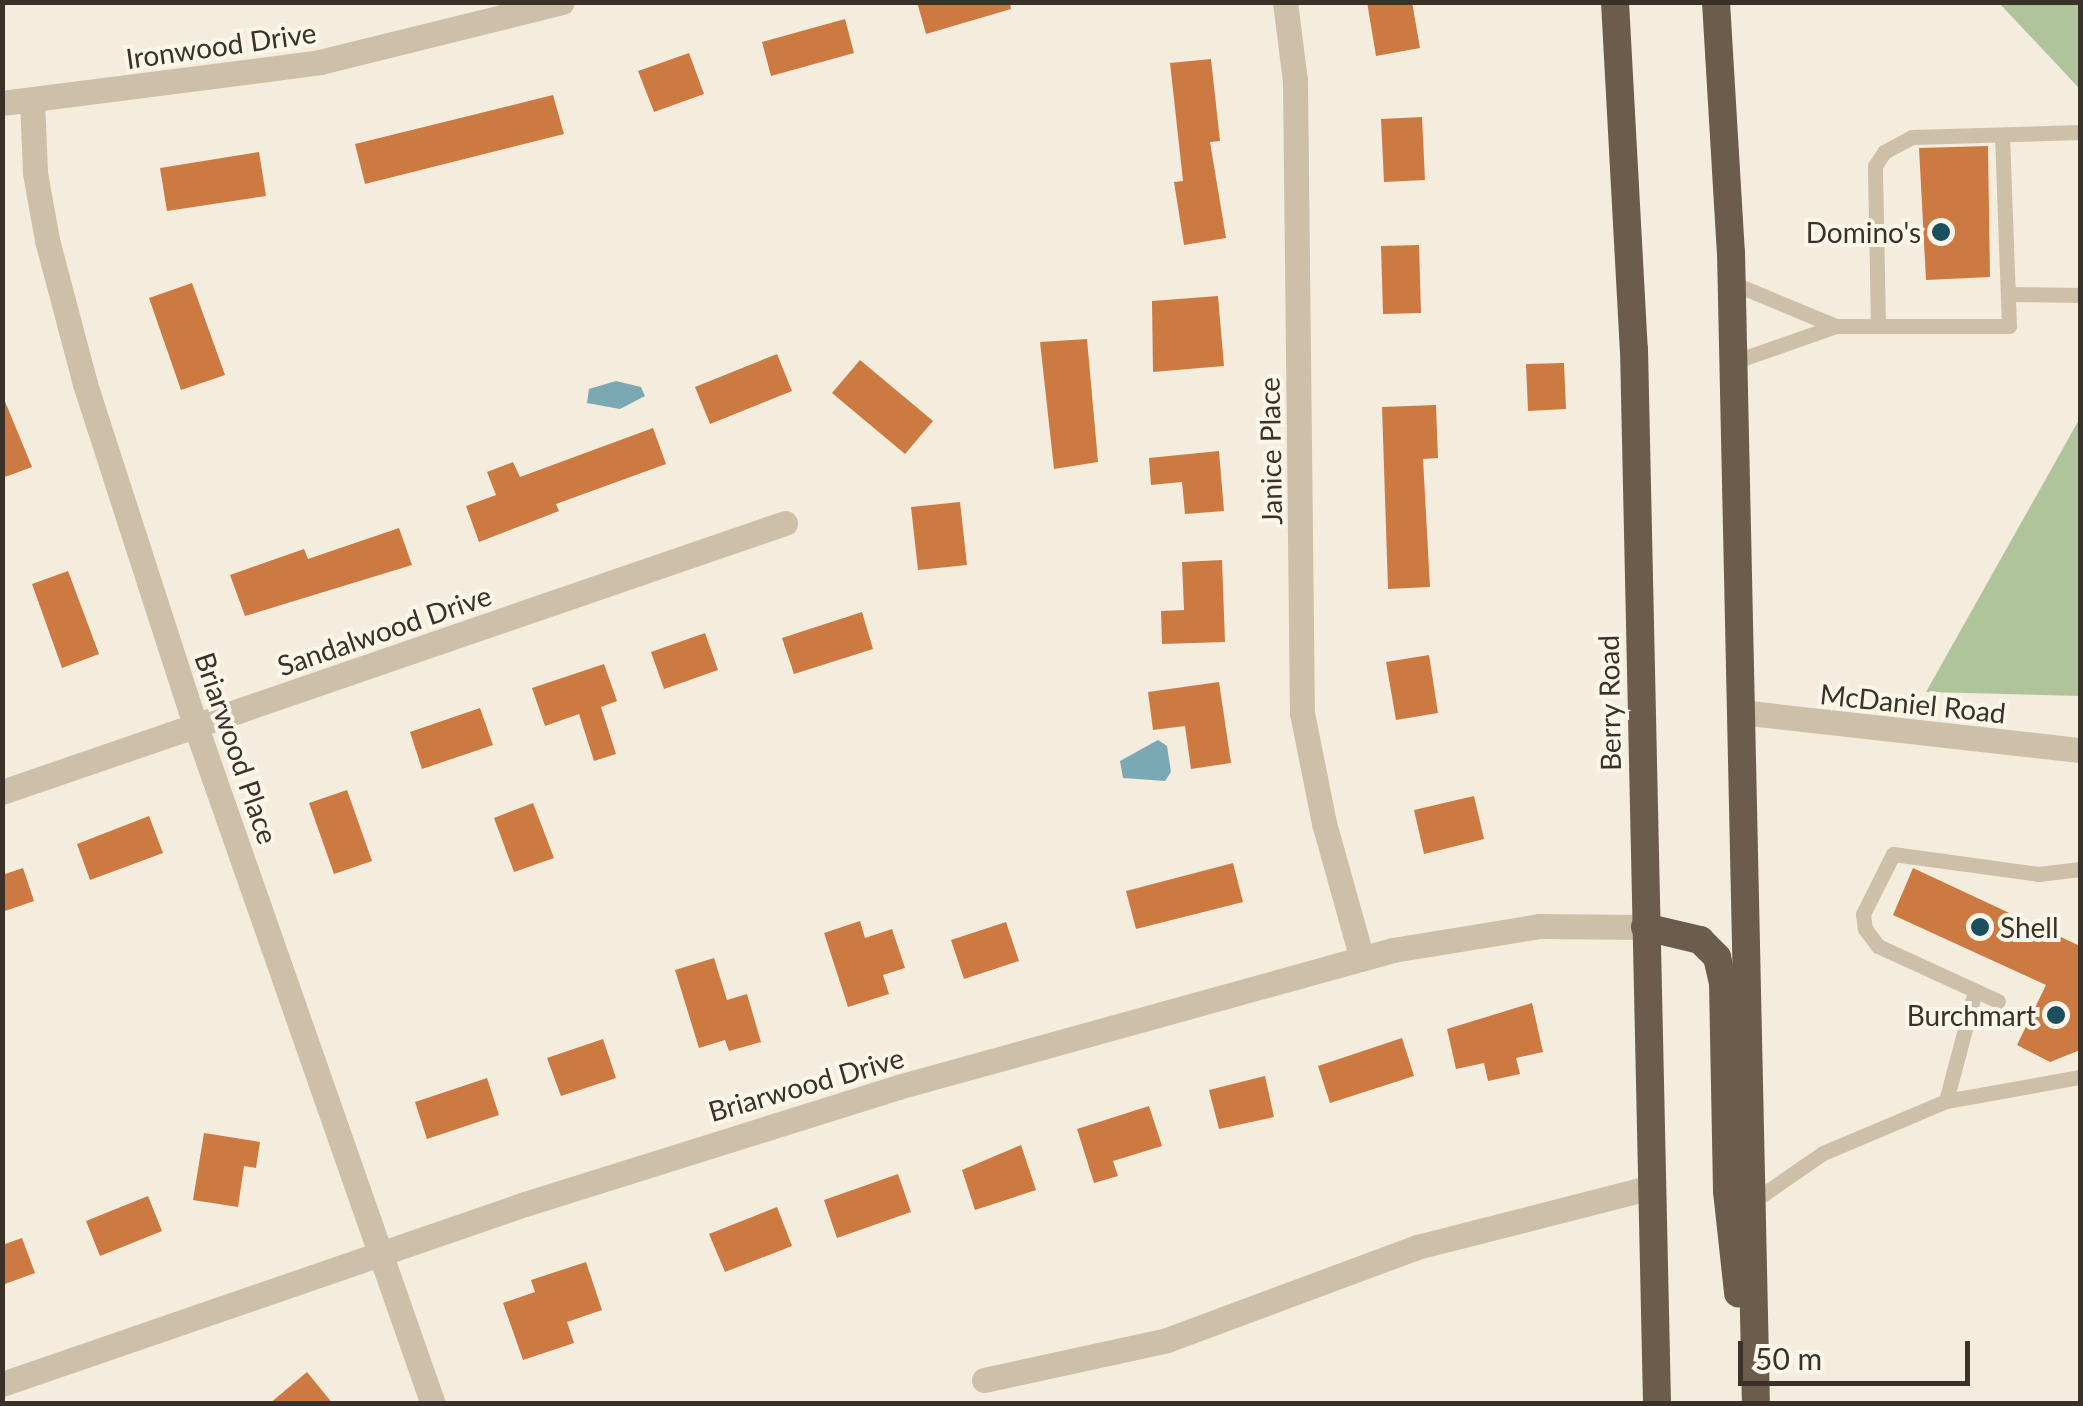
<!DOCTYPE html>
<style>
body{margin:0}
#map{position:relative;width:2083px;height:1406px;overflow:hidden;background:#f4eddd;font-family:Lato,sans-serif}
div>[style]{position:absolute}
[style*='--x']{left:calc(var(--x)*1px);top:calc(var(--y)*1px);width:calc(var(--w)*1px);rotate:calc(var(--a)*1deg)}
.green>*{inset:0;background:#b0c49c}
.water>*{inset:0;background:#7aa8b3}
.building>*{inset:0;background:#cd7a42}
.service>*{height:15px;margin:-7.5px;padding:0 7.5px;transform-origin:7.5px;border-radius:7.5px;background:#cdbfa8}
.minor>*{height:25px;margin:-12.5px;padding:0 12.5px;transform-origin:12.5px;border-radius:12.5px;background:#cdbfa8}
.trunk>*{height:28px;margin:-14px;padding:0 14px;transform-origin:14px;border-radius:14px;background:#6c5c4c}
.dots>*{width:28px;height:28px;translate:-50% -50%;box-sizing:border-box;border:5px solid #fbf6ea;border-radius:50%}
span{translate:-50% -50%;white-space:nowrap;text-align:center;line-height:1.15;-webkit-text-stroke:8px #fbf6ea;paint-order:stroke}
.street-label{font-size:28px;color:#3a3129}
.poi-label{font-size:28px;color:#3a3129}
.right{translate:-100% -50%;text-align:right}
.left{translate:0 -50%;text-align:left}
.frame{position:absolute;inset:0;border:5px solid #3a3129;pointer-events:none}
.scale{position:absolute;left:1738px;top:1341px;width:232px;height:45px;box-sizing:border-box;border:5px solid #3a3129;border-top:0;padding-left:12px;font-size:30px;line-height:35px;white-space:nowrap;color:#3a3129;-webkit-text-stroke:8px #fbf6ea;paint-order:stroke}
</style>
<div id="map">
<div class="green">
<div style="clip-path:polygon(1999px 3px,2080px 3px,2080px 87px,2078px 87px)"></div>
<div style="clip-path:polygon(2080px 418px,2080px 696px,1926px 692px)"></div>
</div>
<div class="water">
<div style="clip-path:polygon(616px 381px,641px 387px,645px 396px,620px 409px,587px 403px,589px 389px)"></div>
<div style="clip-path:polygon(1158px 740px,1167px 746px,1171px 772px,1165px 781px,1123px 778px,1120px 761px)"></div>
</div>
<div class="building">
<div style="clip-path:polygon(917px 2px,1010px 2px,1011px 9px,926px 34px)"></div>
<div style="clip-path:polygon(1367px 2px,1412px 2px,1420px 48px,1376px 56px)"></div>
<div style="clip-path:polygon(845px 19px,854px 53px,771px 76px,762px 42px)"></div>
<div style="clip-path:polygon(689px 53px,704px 94px,654px 112px,638px 71px)"></div>
<div style="clip-path:polygon(1211px 59px,1220px 141px,1210px 142px,1226px 238px,1184px 245px,1174px 182px,1183px 181px,1170px 63px)"></div>
<div style="clip-path:polygon(553px 95px,564px 134px,365px 184px,355px 144px)"></div>
<div style="clip-path:polygon(1422px 117px,1425px 180px,1384px 182px,1381px 119px)"></div>
<div style="clip-path:polygon(1988px 146px,1990px 277px,1926px 280px,1919px 148px)"></div>
<div style="clip-path:polygon(259px 152px,266px 196px,167px 211px,160px 168px)"></div>
<div style="clip-path:polygon(1419px 245px,1421px 313px,1383px 314px,1381px 246px)"></div>
<div style="clip-path:polygon(192px 283px,225px 375px,181px 390px,149px 298px)"></div>
<div style="clip-path:polygon(1218px 296px,1224px 366px,1153px 372px,1152px 301px)"></div>
<div style="clip-path:polygon(1087px 339px,1098px 462px,1054px 469px,1040px 342px)"></div>
<div style="clip-path:polygon(777px 354px,792px 391px,710px 424px,695px 387px)"></div>
<div style="clip-path:polygon(860px 360px,933px 421px,905px 454px,832px 393px)"></div>
<div style="clip-path:polygon(1564px 363px,1566px 409px,1528px 411px,1526px 364px)"></div>
<div style="clip-path:polygon(2px 394px,32px 467px,2px 478px)"></div>
<div style="clip-path:polygon(1436px 405px,1438px 458px,1423px 459px,1430px 587px,1388px 589px,1382px 407px)"></div>
<div style="clip-path:polygon(653px 428px,666px 464px,556px 504px,559px 511px,479px 542px,466px 506px,496px 495px,487px 472px,513px 462px,520px 477px)"></div>
<div style="clip-path:polygon(1219px 451px,1224px 511px,1185px 514px,1182px 482px,1151px 485px,1149px 458px)"></div>
<div style="clip-path:polygon(960px 502px,967px 565px,918px 570px,911px 507px)"></div>
<div style="clip-path:polygon(399px 528px,412px 565px,245px 616px,230px 575px,304px 549px,308px 559px)"></div>
<div style="clip-path:polygon(1222px 560px,1225px 642px,1162px 644px,1161px 611px,1184px 610px,1182px 562px)"></div>
<div style="clip-path:polygon(68px 571px,99px 654px,62px 668px,32px 584px)"></div>
<div style="clip-path:polygon(862px 612px,873px 649px,794px 674px,782px 638px)"></div>
<div style="clip-path:polygon(705px 633px,718px 670px,664px 689px,651px 652px)"></div>
<div style="clip-path:polygon(1429px 655px,1438px 713px,1396px 720px,1386px 662px)"></div>
<div style="clip-path:polygon(604px 664px,617px 701px,601px 707px,616px 754px,594px 761px,579px 714px,545px 726px,532px 688px)"></div>
<div style="clip-path:polygon(1219px 682px,1231px 763px,1191px 769px,1185px 726px,1153px 730px,1148px 692px)"></div>
<div style="clip-path:polygon(480px 708px,493px 745px,422px 769px,410px 732px)"></div>
<div style="clip-path:polygon(347px 790px,372px 861px,334px 874px,309px 803px)"></div>
<div style="clip-path:polygon(1474px 796px,1484px 839px,1424px 854px,1414px 810px)"></div>
<div style="clip-path:polygon(533px 803px,554px 858px,514px 872px,494px 818px)"></div>
<div style="clip-path:polygon(149px 816px,163px 853px,90px 880px,77px 844px)"></div>
<div style="clip-path:polygon(1233px 863px,1243px 902px,1136px 929px,1126px 891px)"></div>
<div style="clip-path:polygon(23px 868px,34px 901px,2px 912px,2px 875px)"></div>
<div style="clip-path:polygon(1913px 868px,2080px 946px,2080px 1050px,2050px 1062px,2017px 1045px,2046px 985px,1893px 915px)"></div>
<div style="clip-path:polygon(860px 921px,865px 938px,892px 929px,905px 968px,883px 975px,889px 994px,848px 1007px,824px 933px)"></div>
<div style="clip-path:polygon(1006px 922px,1019px 961px,964px 979px,951px 940px)"></div>
<div style="clip-path:polygon(714px 958px,727px 1000px,747px 994px,761px 1042px,729px 1051px,725px 1040px,699px 1048px,675px 970px)"></div>
<div style="clip-path:polygon(1532px 1003px,1543px 1052px,1516px 1058px,1520px 1074px,1488px 1081px,1484px 1063px,1456px 1069px,1447px 1029px)"></div>
<div style="clip-path:polygon(1402px 1038px,1414px 1076px,1330px 1103px,1318px 1066px)"></div>
<div style="clip-path:polygon(603px 1039px,616px 1078px,561px 1096px,547px 1058px)"></div>
<div style="clip-path:polygon(1265px 1076px,1274px 1117px,1219px 1129px,1209px 1090px)"></div>
<div style="clip-path:polygon(487px 1078px,499px 1115px,427px 1139px,415px 1102px)"></div>
<div style="clip-path:polygon(1149px 1106px,1162px 1146px,1113px 1161px,1118px 1176px,1094px 1183px,1077px 1129px)"></div>
<div style="clip-path:polygon(204px 1133px,260px 1142px,256px 1168px,244px 1166px,238px 1207px,193px 1200px)"></div>
<div style="clip-path:polygon(1021px 1145px,1036px 1190px,975px 1210px,962px 1170px)"></div>
<div style="clip-path:polygon(898px 1174px,911px 1212px,837px 1238px,824px 1200px)"></div>
<div style="clip-path:polygon(148px 1196px,162px 1231px,100px 1256px,86px 1221px)"></div>
<div style="clip-path:polygon(777px 1207px,792px 1246px,725px 1272px,709px 1234px)"></div>
<div style="clip-path:polygon(22px 1238px,35px 1273px,2px 1285px,2px 1245px)"></div>
<div style="clip-path:polygon(586px 1262px,602px 1310px,567px 1322px,574px 1343px,523px 1360px,503px 1303px,535px 1292px,531px 1280px)"></div>
<div style="clip-path:polygon(307px 1372px,333px 1404px,269px 1404px)"></div>
</div>
<div class="service">
<div style="--x:1732;--y:283;--w:113;--a:22.5"></div>
<div style="--x:1836;--y:326;--w:109;--a:160.7"></div>
<div style="--x:2008;--y:294;--w:72;--a:0.8"></div>
<div style="--x:1836;--y:326;--w:173;--a:0"></div>
<div style="--x:2009;--y:326;--w:191;--a:-92.1"></div>
<div style="--x:1878;--y:326;--w:160;--a:-91.1"></div>
<div style="--x:1875;--y:166;--w:17;--a:-57"></div>
<div style="--x:1884;--y:152;--w:32;--a:-28"></div>
<div style="--x:1912;--y:137;--w:168;--a:-1.7"></div>
<div style="--x:1998;--y:1001;--w:132;--a:-155.4"></div>
<div style="--x:1878;--y:946;--w:21;--a:-127"></div>
<div style="--x:1865;--y:929;--w:15;--a:-98"></div>
<div style="--x:1863;--y:914;--w:67;--a:-63.4"></div>
<div style="--x:1893;--y:854;--w:147;--a:7.8"></div>
<div style="--x:2039;--y:874;--w:41;--a:-7"></div>
<div style="--x:1946;--y:1101;--w:136;--a:-10.2"></div>
<div style="--x:1752;--y:1202;--w:86;--a:-34.6"></div>
<div style="--x:1823;--y:1153;--w:134;--a:-22.9"></div>
<div style="--x:1946;--y:1101;--w:114;--a:-75.2"></div>
</div>
<div class="minor">
<div style="--x:1285;--y:2;--w:80;--a:82.8"></div>
<div style="--x:1295;--y:81;--w:632;--a:89.37"></div>
<div style="--x:1302;--y:713;--w:112;--a:78.7"></div>
<div style="--x:1324;--y:823;--w:141;--a:74.4"></div>
<div style="--x:32;--y:100;--w:73;--a:87.6"></div>
<div style="--x:35;--y:173;--w:68;--a:79.8"></div>
<div style="--x:47;--y:240;--w:149;--a:75.2"></div>
<div style="--x:85;--y:384;--w:361;--a:72.1"></div>
<div style="--x:196;--y:727;--w:717;--a:70.71"></div>
<div style="--x:2;--y:103;--w:321;--a:-7.3"></div>
<div style="--x:320;--y:62;--w:249;--a:-13.9"></div>
<div style="--x:1740;--y:712;--w:342;--a:6.4"></div>
<div style="--x:2;--y:792;--w:828;--a:-18.96"></div>
<div style="--x:984;--y:1380;--w:187;--a:-12.3"></div>
<div style="--x:1167;--y:1340;--w:267;--a:-20.4"></div>
<div style="--x:1417;--y:1247;--w:243;--a:-14.3"></div>
<div style="--x:2;--y:1384;--w:553;--a:-18.99"></div>
<div style="--x:525;--y:1204;--w:391;--a:-17.4"></div>
<div style="--x:898;--y:1087;--w:514;--a:-15.47"></div>
<div style="--x:1393;--y:950;--w:149;--a:-9.3"></div>
<div style="--x:1540;--y:926;--w:105;--a:0.5"></div>
</div>
<div class="trunk">
<div style="--x:1615;--y:2;--w:348;--a:86.9"></div>
<div style="--x:1634;--y:349;--w:1055;--a:88.75"></div>
<div style="--x:1716;--y:2;--w:250;--a:86.6"></div>
<div style="--x:1731;--y:252;--w:1152;--a:88.76"></div>
<div style="--x:1645;--y:927;--w:57;--a:13.3"></div>
<div style="--x:1700;--y:940;--w:24;--a:45"></div>
<div style="--x:1717;--y:957;--w:26;--a:77"></div>
<div style="--x:1723;--y:982;--w:209;--a:88.9"></div>
<div style="--x:1727;--y:1191;--w:103;--a:83.8"></div>
</div>
<div class="dots">
<div style="left:1941px;top:232px;background:#1b4f5e"></div>
<div style="left:1980px;top:927px;background:#1b4f5e"></div>
<div style="left:2056px;top:1015px;background:#1b4f5e"></div>
</div>
<div class="street-label">
<span style="left:221px;top:45px;rotate:-8deg">Ironwood Drive</span>
<span style="left:1270px;top:451px;rotate:-91deg">Janice Place</span>
<span style="left:384px;top:630px;rotate:-19deg">Sandalwood Drive</span>
<span style="left:1609px;top:703px;rotate:-91deg">Berry Road</span>
<span style="left:1913px;top:703px;rotate:6deg">McDaniel Road</span>
<span style="left:237px;top:748px;rotate:71deg">Briarwood Place</span>
<span style="left:806px;top:1084px;rotate:-16deg">Briarwood Drive</span>
</div>
<div class="poi-label">
<span class="right" style="left:1921px;top:232px">Domino's</span>
<span class="left" style="left:2000px;top:927px">Shell</span>
<span class="right" style="left:2036px;top:1015px">Burchmart</span>
</div>
<div class="frame"></div>
<div class="scale">50 m</div>
</div>
